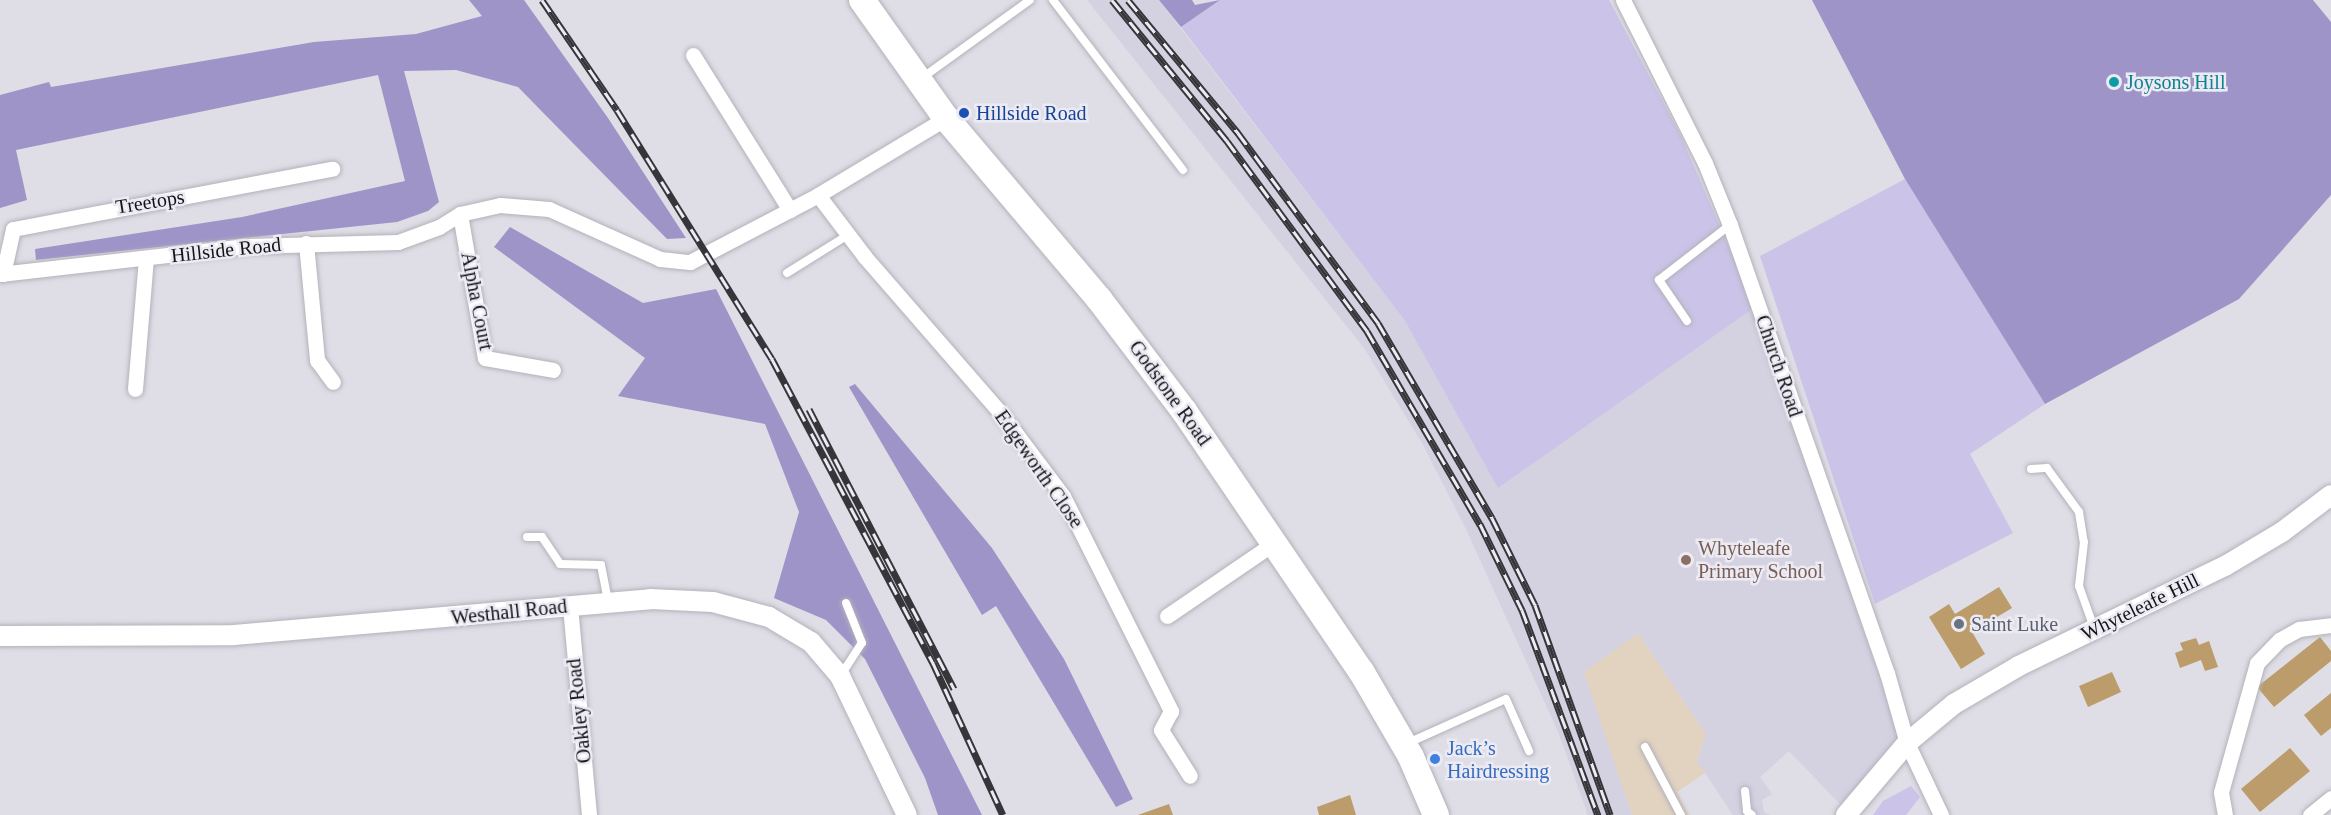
<!DOCTYPE html>
<meta charset="utf-8">
<style>
body{margin:0}
#map{position:relative;width:2331px;height:815px;overflow:hidden;background:#dfdde5;font-family:"Times New Roman",serif}
div>[style]{position:absolute}
[style*='--x']{left:calc(var(--x)*1px);top:calc(var(--y)*1px);width:calc(var(--w)*1px);rotate:calc(var(--a)*1deg)}
.commercial>*{inset:0;background:#e2d2c0}
.built>*{inset:0;background:#d4d1e1}
.green>*{inset:0;background:#cbc4e8}
.forest>*{inset:0;background:#9f94c8}
.building>*{inset:0;background:#bb9c6a}
.roads{filter:drop-shadow(0 0 2px #b3b2ba) drop-shadow(0 0 2px #b3b2ba)}
.service>*{height:8px;margin:-4px;padding:0 4px;transform-origin:4px;border-radius:4px;background:#fff}
.minor>*{height:15px;margin:-7.5px;padding:0 7.5px;transform-origin:7.5px;border-radius:7.5px;background:#fff}
.tertiary>*{height:20px;margin:-10px;padding:0 10px;transform-origin:10px;border-radius:10px;background:#fff}
.trunk>*{height:26px;margin:-13px;padding:0 13px;transform-origin:13px;border-radius:13px;background:#fff}
.rail>*{height:7px;margin-top:-3.5px;transform-origin:0;background:repeating-linear-gradient(90deg,#eceaf3 0 14px,#363539 0 28px);box-sizing:border-box;border-block:2px solid #363539}
.dots>*{width:16px;height:16px;translate:-50% -50%;box-sizing:border-box;border:3px solid #eceaf3;border-radius:50%}
span{translate:-50% -50%;white-space:nowrap;text-align:center;line-height:1.15;-webkit-text-stroke:5px #eceaf3;paint-order:stroke}
.culture-label{font-size:20px;color:#0d838f}
.left{translate:0 -50%;text-align:left}
.transit-label{font-size:20px;color:#164399}
.street-label{font-size:20px;color:#141417}
.education-label{font-size:20px;color:#785e54}
.worship-label{font-size:20px;color:#5b616d}
.shop-label{font-size:20px;color:#366cbe}
</style>
<div id="map">
<div class="commercial">
<div style="clip-path:polygon(1638px 633px,1706px 734px,1697px 760px,1705px 773px,1677px 792px,1689px 815px,1632px 815px,1583px 672px)"></div>
</div>
<div class="built">
<div style="clip-path:polygon(1087px 0,1159px 0,1405px 321px,1498px 487px,1755px 306px,1901px 741px,1842px 806px,1789px 751px,1760px 777px,1772px 794px,1762px 800px,1764px 812px,1770px 815px,1733px 815px,1697px 761px,1706px 734px,1638px 633px,1584px 672px,1632px 815px,1588px 815px,1559px 734px,1466px 529px,1422px 443px,1364px 348px)"></div>
</div>
<div class="green">
<div style="clip-path:polygon(1220px 0,1609px 0,1680px 134px,1755px 307px,1498px 488px,1405px 321px,1181px 27px)"></div>
<div style="clip-path:polygon(1905px 179px,2045px 404px,1970px 454px,2013px 533px,1875px 604px,1760px 256px)"></div>
<div style="clip-path:polygon(1911px 786px,1920px 797px,1906px 815px,1873px 815px,1883px 801px)"></div>
</div>
<div class="forest">
<div style="clip-path:polygon(469px 0,524px 0,608px 118px,686px 238px,667px 239px,518px 87px,456px 70px,404px 71px,439px 202px,428px 211px,397px 222px,36px 260px,35px 249px,242px 217px,405px 181px,378px 75px,16px 150px,27px 200px,0 208px,0 95px,49px 82px,51px 87px,314px 42px,416px 34px,482px 16px)"></div>
<div style="clip-path:polygon(1159px 0,1192px 0,1195px 5px,1220px 0,1181px 27px)"></div>
<div style="clip-path:polygon(1812px 0,2313px 0,2331px 22px,2331px 195px,2239px 299px,2045px 404px,1905px 179px)"></div>
<div style="clip-path:polygon(510px 227px,643px 303px,716px 289px,982px 815px,938px 815px,925px 778px,865px 659px,826px 620px,774px 598px,799px 512px,765px 424px,618px 396px,645px 358px,494px 247px)"></div>
<div style="clip-path:polygon(855px 384px,992px 548px,1064px 659px,1133px 799px,1116px 807px,996px 606px,982px 615px,849px 387px)"></div>
</div>
<div class="building">
<div style="clip-path:polygon(1999px 587px,2012px 608px,1972px 632px,1985px 654px,1961px 669px,1929px 617px,1949px 604px,1955px 614px)"></div>
<div style="clip-path:polygon(2320px 637px,2331px 651px,2331px 661px,2274px 707px,2257px 687px)"></div>
<div style="clip-path:polygon(2196px 638px,2199px 645px,2209px 641px,2218px 667px,2205px 671px,2201px 660px,2180px 668px,2175px 653px,2183px 650px,2180px 643px)"></div>
<div style="clip-path:polygon(2112px 672px,2121px 692px,2088px 707px,2079px 686px)"></div>
<div style="clip-path:polygon(2331px 693px,2331px 728px,2321px 736px,2304px 715px)"></div>
<div style="clip-path:polygon(2290px 748px,2310px 771px,2260px 812px,2241px 789px)"></div>
<div style="clip-path:polygon(1350px 795px,1356px 815px,1319px 815px,1317px 807px)"></div>
<div style="clip-path:polygon(1169px 804px,1173px 815px,1138px 815px)"></div>
</div>
<div class="roads">
<div class="service">
<div style="--x:1053;--y:0;--w:214;--a:52.6"></div>
<div style="--x:922;--y:78;--w:133;--a:-35.8"></div>
<div style="--x:787;--y:273;--w:72;--a:-31.9"></div>
<div style="--x:1687;--y:321;--w:50;--a:-124.3"></div>
<div style="--x:1659;--y:280;--w:90;--a:-37.8"></div>
<div style="--x:2031;--y:469;--w:16;--a:-4"></div>
<div style="--x:2047;--y:468;--w:54;--a:54"></div>
<div style="--x:2079;--y:512;--w:30;--a:81"></div>
<div style="--x:2084;--y:542;--w:44;--a:96.5"></div>
<div style="--x:2079;--y:586;--w:45;--a:70.3"></div>
<div style="--x:527;--y:537;--w:15;--a:0"></div>
<div style="--x:542;--y:537;--w:32;--a:56"></div>
<div style="--x:560;--y:564;--w:41;--a:1.4"></div>
<div style="--x:601;--y:565;--w:38;--a:79"></div>
<div style="--x:841;--y:675;--w:38;--a:-57"></div>
<div style="--x:862;--y:643;--w:43;--a:-111.8"></div>
<div style="--x:1408;--y:743;--w:107;--a:-24.2"></div>
<div style="--x:1506;--y:699;--w:57;--a:66.1"></div>
<div style="--x:1645;--y:747;--w:77;--a:62.1"></div>
<div style="--x:1745;--y:791;--w:20;--a:84"></div>
<div style="--x:1747;--y:811;--w:6;--a:39"></div>
</div>
<div class="minor">
<div style="--x:1623;--y:0;--w:182;--a:63.3"></div>
<div style="--x:1705;--y:163;--w:67;--a:68"></div>
<div style="--x:1730;--y:225;--w:475;--a:70.7"></div>
<div style="--x:1887;--y:673;--w:73;--a:74.1"></div>
<div style="--x:1907;--y:743;--w:80;--a:64.7"></div>
<div style="--x:693;--y:55;--w:183;--a:58"></div>
<div style="--x:818;--y:195;--w:78;--a:52.8"></div>
<div style="--x:865;--y:257;--w:204;--a:49"></div>
<div style="--x:999;--y:411;--w:106;--a:53"></div>
<div style="--x:1063;--y:496;--w:241;--a:63.3"></div>
<div style="--x:1171;--y:711;--w:21;--a:118"></div>
<div style="--x:1161;--y:730;--w:54;--a:57.8"></div>
<div style="--x:460;--y:214;--w:146;--a:80.2"></div>
<div style="--x:485;--y:358;--w:69;--a:10"></div>
<div style="--x:306;--y:243;--w:118;--a:84.6"></div>
<div style="--x:317;--y:360;--w:27;--a:54"></div>
<div style="--x:0;--y:274;--w:248;--a:-6.5"></div>
<div style="--x:246;--y:246;--w:152;--a:-1.5"></div>
<div style="--x:398;--y:242;--w:44;--a:-20.1"></div>
<div style="--x:439;--y:227;--w:25;--a:-32"></div>
<div style="--x:460;--y:214;--w:41;--a:-12.7"></div>
<div style="--x:500;--y:205;--w:49;--a:4.7"></div>
<div style="--x:549;--y:209;--w:122;--a:24.2"></div>
<div style="--x:660;--y:259;--w:30;--a:6"></div>
<div style="--x:690;--y:262;--w:144;--a:-27.6"></div>
<div style="--x:818;--y:195;--w:149;--a:-31"></div>
<div style="--x:3;--y:274;--w:46;--a:-77.5"></div>
<div style="--x:13;--y:229;--w:325;--a:-10.7"></div>
<div style="--x:135;--y:389;--w:130;--a:-85.2"></div>
<div style="--x:570;--y:606;--w:210;--a:84.8"></div>
<div style="--x:1167;--y:616;--w:130;--a:-34.3"></div>
<div style="--x:2225;--y:815;--w:23;--a:-100"></div>
<div style="--x:2221;--y:792;--w:134;--a:-74.4"></div>
<div style="--x:2257;--y:663;--w:32;--a:-46"></div>
<div style="--x:2279;--y:640;--w:23;--a:-29"></div>
<div style="--x:2299;--y:629;--w:32;--a:-7"></div>
<div style="--x:2310;--y:815;--w:27;--a:-39"></div>
</div>
<div class="tertiary">
<div style="--x:0;--y:636;--w:234;--a:-0.2"></div>
<div style="--x:234;--y:635;--w:418;--a:-4.9"></div>
<div style="--x:650;--y:599;--w:63;--a:2.7"></div>
<div style="--x:713;--y:602;--w:58;--a:15"></div>
<div style="--x:769;--y:617;--w:49;--a:30.8"></div>
<div style="--x:811;--y:642;--w:45;--a:49.5"></div>
<div style="--x:840;--y:676;--w:154;--a:64.3"></div>
<div style="--x:1846;--y:815;--w:94;--a:-49.7"></div>
<div style="--x:1907;--y:743;--w:61;--a:-39.7"></div>
<div style="--x:1954;--y:704;--w:75;--a:-30.3"></div>
<div style="--x:2019;--y:666;--w:229;--a:-25.9"></div>
<div style="--x:2225;--y:566;--w:66;--a:-30.8"></div>
<div style="--x:2282;--y:532;--w:61;--a:-37.1"></div>
</div>
<div class="trunk">
<div style="--x:862;--y:0;--w:145;--a:54.6"></div>
<div style="--x:946;--y:118;--w:237;--a:49.8"></div>
<div style="--x:1099;--y:299;--w:141;--a:52.8"></div>
<div style="--x:1184;--y:411;--w:315;--a:55.8"></div>
<div style="--x:1361;--y:671;--w:99;--a:59.8"></div>
<div style="--x:1411;--y:757;--w:63;--a:66.7"></div>
</div>
</div>
<div class="rail">
<div style="--x:542;--y:0;--w:133;--a:55.7"></div>
<div style="--x:617;--y:110;--w:293;--a:58.1"></div>
<div style="--x:772;--y:359;--w:344;--a:62.1"></div>
<div style="--x:933;--y:663;--w:167;--a:65.3"></div>
<div style="--x:1112;--y:0;--w:182;--a:50.8"></div>
<div style="--x:1227;--y:141;--w:236;--a:53.6"></div>
<div style="--x:1367;--y:331;--w:224;--a:59.7"></div>
<div style="--x:1480;--y:524;--w:96;--a:64"></div>
<div style="--x:1522;--y:610;--w:219;--a:69.7"></div>
<div style="--x:1128;--y:0;--w:173;--a:50.4"></div>
<div style="--x:1238;--y:133;--w:236;--a:53.6"></div>
<div style="--x:1378;--y:323;--w:226;--a:59.7"></div>
<div style="--x:1492;--y:518;--w:97;--a:63.7"></div>
<div style="--x:1535;--y:605;--w:223;--a:70.3"></div>
<div style="--x:809;--y:409;--w:315;--a:62.6"></div>
</div>
<div class="dots">
<div style="left:2114px;top:82px;background:#0f9aa8"></div>
<div style="left:964px;top:113px;background:#1a4fb4"></div>
<div style="left:1686px;top:560px;background:#8d6e63"></div>
<div style="left:1959px;top:624px;background:#6b7280"></div>
<div style="left:1435px;top:759px;background:#3f7fe0"></div>
</div>
<div class="culture-label">
<span class="left" style="left:2126px;top:82px">Joysons Hill</span>
</div>
<div class="transit-label">
<span class="left" style="left:976px;top:113px">Hillside Road</span>
</div>
<div class="street-label">
<span style="left:150px;top:202px;rotate:-9deg">Treetops</span>
<span style="left:226px;top:250px;rotate:-6deg">Hillside Road</span>
<span style="left:477px;top:301px;rotate:79deg">Alpha Court</span>
<span style="left:1779px;top:366px;rotate:71deg">Church Road</span>
<span style="left:1170px;top:393px;rotate:54deg">Godstone Road</span>
<span style="left:1039px;top:469px;rotate:55deg">Edgeworth Close</span>
<span style="left:2140px;top:607px;rotate:-26deg">Whyteleafe Hill</span>
<span style="left:509px;top:612px;rotate:-6deg">Westhall Road</span>
<span style="left:579px;top:711px;rotate:-96deg">Oakley Road</span>
</div>
<div class="education-label">
<span class="left" style="left:1698px;top:560px">Whyteleafe<br>Primary School</span>
</div>
<div class="worship-label">
<span class="left" style="left:1971px;top:624px">Saint Luke</span>
</div>
<div class="shop-label">
<span class="left" style="left:1447px;top:760px">Jack’s<br>Hairdressing</span>
</div>
</div>
